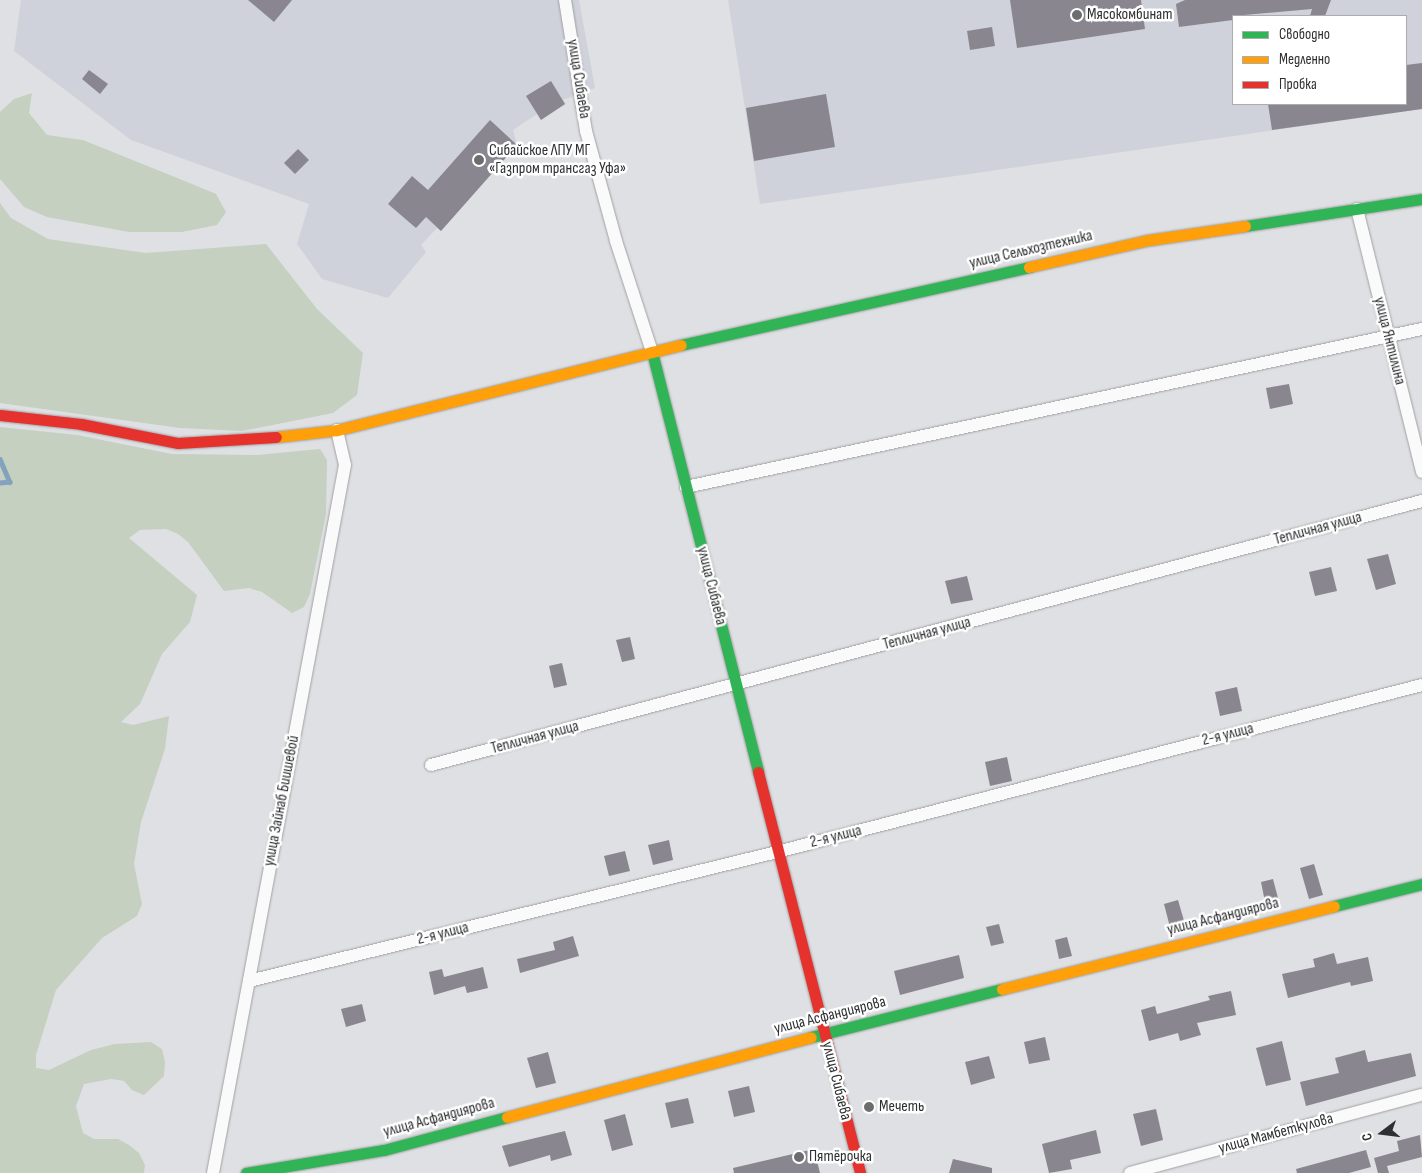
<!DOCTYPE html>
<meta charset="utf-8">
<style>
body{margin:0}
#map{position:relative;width:1422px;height:1173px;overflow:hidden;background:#dfe0e3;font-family:"Sofia Sans Condensed",sans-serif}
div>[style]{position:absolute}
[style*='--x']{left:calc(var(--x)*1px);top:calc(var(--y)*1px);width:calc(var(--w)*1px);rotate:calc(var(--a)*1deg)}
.built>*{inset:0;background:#cfd2da}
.green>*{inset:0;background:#c5d0c1}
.stream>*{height:4.5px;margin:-2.25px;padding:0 2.25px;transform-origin:2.25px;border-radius:2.25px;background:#83a2bc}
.building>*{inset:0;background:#89868f}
.roads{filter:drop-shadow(0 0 1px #a0a1a3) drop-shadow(0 0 1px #a0a1a3)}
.street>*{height:12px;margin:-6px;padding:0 6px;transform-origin:6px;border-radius:6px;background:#fafafb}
.fast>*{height:11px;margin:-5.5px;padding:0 5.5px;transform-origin:5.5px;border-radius:5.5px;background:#30b455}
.slow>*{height:11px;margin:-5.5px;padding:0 5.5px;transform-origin:5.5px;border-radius:5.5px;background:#ff9f0a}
.jam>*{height:11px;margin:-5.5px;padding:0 5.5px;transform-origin:5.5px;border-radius:5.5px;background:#e5322d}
.dots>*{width:14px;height:14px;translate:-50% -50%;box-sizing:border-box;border:2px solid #fff;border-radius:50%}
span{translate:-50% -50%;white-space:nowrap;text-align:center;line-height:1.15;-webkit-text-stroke:5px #fff;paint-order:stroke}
.poi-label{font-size:16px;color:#2e2f31}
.left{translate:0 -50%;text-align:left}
.street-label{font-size:16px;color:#2e2f31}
.legend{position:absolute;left:1232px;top:15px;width:175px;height:90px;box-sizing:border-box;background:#fff;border:1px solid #abacad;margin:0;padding:6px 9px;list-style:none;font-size:15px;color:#2e2f31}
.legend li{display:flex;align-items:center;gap:10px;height:25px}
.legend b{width:25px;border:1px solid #abacad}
.north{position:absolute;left:1357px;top:1108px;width:50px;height:50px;-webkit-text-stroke:4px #fff;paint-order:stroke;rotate:255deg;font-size:14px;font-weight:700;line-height:20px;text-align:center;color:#2e2f31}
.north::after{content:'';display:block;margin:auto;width:18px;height:22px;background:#2e2f31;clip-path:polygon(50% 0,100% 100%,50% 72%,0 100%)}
</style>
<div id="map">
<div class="built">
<div style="clip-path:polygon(21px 0,579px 0,595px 88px,563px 100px,566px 104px,541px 120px,537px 114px,513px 130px,517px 145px,441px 231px,437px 228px,421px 245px,426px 252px,388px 298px,322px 279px,297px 244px,309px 204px,131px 140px,14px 51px)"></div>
<div style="clip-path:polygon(evenodd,728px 0,1422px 0,1422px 109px,760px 204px,728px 0,1233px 16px,1406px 16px,1406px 104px,1233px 104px,1233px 16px)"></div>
</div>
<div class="green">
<div style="clip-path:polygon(32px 93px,29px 113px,47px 135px,83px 140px,192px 184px,216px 194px,226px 212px,217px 225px,182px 232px,129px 232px,47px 217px,24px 207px,0 179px,0 112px,14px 99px)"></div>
<div style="clip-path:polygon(0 203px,11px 218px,48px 239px,146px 253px,266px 244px,317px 309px,363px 353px,357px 395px,333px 413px,242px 431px,180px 428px,0 403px)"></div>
<div style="clip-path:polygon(0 427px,77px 435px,172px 454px,257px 455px,320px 449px,327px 460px,326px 514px,310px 594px,304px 607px,292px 613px,262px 592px,249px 588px,224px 591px,188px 542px,178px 534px,166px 529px,140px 530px,129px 538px,197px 595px,190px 622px,162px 654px,140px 704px,121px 722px,133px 725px,169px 716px,165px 749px,141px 822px,134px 864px,142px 904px,137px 916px,102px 938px,56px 990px,36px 1055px,36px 1068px,49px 1070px,91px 1050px,115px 1044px,151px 1042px,162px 1049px,165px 1062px,164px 1076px,144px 1095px,132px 1090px,124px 1081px,111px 1079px,84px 1084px,76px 1106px,83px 1133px,94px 1139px,118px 1139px,129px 1145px,139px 1153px,145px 1165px,144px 1173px,0 1173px)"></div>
</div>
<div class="stream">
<div style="--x:0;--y:459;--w:25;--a:67"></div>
<div style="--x:10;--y:482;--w:10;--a:174"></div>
</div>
<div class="building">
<div style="clip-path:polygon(248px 0,292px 0,274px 22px)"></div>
<div style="clip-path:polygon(1010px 0,1141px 0,1145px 29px,1017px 48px)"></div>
<div style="clip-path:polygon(1185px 0,1331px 0,1325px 16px,1310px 16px,1312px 9px,1233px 16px,1233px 20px,1179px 27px,1176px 4px)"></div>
<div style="clip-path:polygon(992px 27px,995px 46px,970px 50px,967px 31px)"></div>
<div style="clip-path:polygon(1422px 63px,1422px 109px,1272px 130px,1268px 104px,1406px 104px,1406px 65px)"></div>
<div style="clip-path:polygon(89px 70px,108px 84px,100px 94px,82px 79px)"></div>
<div style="clip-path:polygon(551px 81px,565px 104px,541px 120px,526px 96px)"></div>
<div style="clip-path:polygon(826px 94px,835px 147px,754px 161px,746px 108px)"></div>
<div style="clip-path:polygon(490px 120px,517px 145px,441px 231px,426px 217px,416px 228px,388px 204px,412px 176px,428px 190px)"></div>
<div style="clip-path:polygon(298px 149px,309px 160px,295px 174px,284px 163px)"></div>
<div style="clip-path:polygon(1289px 384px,1293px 404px,1270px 409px,1266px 388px)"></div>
<div style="clip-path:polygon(1388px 554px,1396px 584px,1376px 590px,1367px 559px)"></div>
<div style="clip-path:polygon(1331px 567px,1337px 591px,1315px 596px,1309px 572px)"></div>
<div style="clip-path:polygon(967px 576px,973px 600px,951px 604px,945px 581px)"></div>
<div style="clip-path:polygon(630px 637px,635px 659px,622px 662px,616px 640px)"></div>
<div style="clip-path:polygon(562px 663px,567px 685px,554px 688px,549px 666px)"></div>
<div style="clip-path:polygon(1237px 687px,1242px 711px,1220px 716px,1215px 692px)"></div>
<div style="clip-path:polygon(1007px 757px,1012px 781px,990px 786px,985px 762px)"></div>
<div style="clip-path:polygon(669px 840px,673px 860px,653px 865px,648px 845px)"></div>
<div style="clip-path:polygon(625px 851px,630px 871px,609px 876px,604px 856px)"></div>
<div style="clip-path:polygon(1314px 864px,1323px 895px,1309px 899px,1300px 868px)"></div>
<div style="clip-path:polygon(1273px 879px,1278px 898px,1265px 902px,1261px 882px)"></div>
<div style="clip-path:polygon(1178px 900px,1187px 931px,1172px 935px,1164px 904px)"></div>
<div style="clip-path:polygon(999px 924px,1004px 943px,991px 946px,986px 927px)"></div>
<div style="clip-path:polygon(573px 936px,579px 956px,520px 973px,517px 959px,555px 950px,553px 942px)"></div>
<div style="clip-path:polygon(1067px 937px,1072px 956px,1059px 959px,1055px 940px)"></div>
<div style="clip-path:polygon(1334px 953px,1337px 964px,1368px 957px,1373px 981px,1351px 986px,1350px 982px,1288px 998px,1282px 974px,1315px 967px,1313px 959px)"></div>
<div style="clip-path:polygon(959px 955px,964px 978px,900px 995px,894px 971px)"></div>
<div style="clip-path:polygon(483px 967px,488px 988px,467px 993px,465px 986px,434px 995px,429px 972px,442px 969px,444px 977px)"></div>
<div style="clip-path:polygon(1231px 991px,1236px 1015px,1197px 1023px,1201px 1035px,1180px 1041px,1178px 1033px,1149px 1041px,1141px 1010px,1155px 1006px,1157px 1014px,1210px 1000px,1208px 996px)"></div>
<div style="clip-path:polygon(362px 1004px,366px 1021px,346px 1027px,341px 1009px)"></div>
<div style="clip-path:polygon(1045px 1037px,1050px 1060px,1029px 1064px,1024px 1042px)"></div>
<div style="clip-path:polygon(1282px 1041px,1291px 1080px,1266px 1086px,1256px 1048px)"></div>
<div style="clip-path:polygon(1365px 1050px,1368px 1062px,1411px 1053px,1416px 1076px,1306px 1106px,1300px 1082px,1339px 1073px,1335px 1058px)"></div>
<div style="clip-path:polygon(548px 1052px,556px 1083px,536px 1088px,527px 1058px)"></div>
<div style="clip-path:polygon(989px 1056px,995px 1078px,971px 1085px,965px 1062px)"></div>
<div style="clip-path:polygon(749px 1086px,755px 1112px,734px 1117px,728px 1091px)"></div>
<div style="clip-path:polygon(688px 1098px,694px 1123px,671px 1128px,665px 1103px)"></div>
<div style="clip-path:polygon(1156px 1109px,1163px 1140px,1141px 1146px,1133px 1114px)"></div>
<div style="clip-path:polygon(625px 1114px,633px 1145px,612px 1151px,604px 1120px)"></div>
<div style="clip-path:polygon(1096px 1130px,1101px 1153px,1070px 1160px,1072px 1169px,1049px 1173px,1042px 1144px)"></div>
<div style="clip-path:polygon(565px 1131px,572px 1155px,551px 1161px,550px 1155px,509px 1167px,502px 1146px)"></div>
<div style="clip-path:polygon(1420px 1135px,1422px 1157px,1387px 1166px,1389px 1173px,1378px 1173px,1374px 1158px,1399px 1151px,1397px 1141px)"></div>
<div style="clip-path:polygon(814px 1149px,820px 1173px,734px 1173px,733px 1168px)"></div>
<div style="clip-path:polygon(1366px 1150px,1371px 1167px,1349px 1173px,1297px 1173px,1296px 1169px)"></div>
<div style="clip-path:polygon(953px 1159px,992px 1168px,992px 1173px,949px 1173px)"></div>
</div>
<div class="roads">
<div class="street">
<div style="--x:565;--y:0;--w:133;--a:80.9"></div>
<div style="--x:586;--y:131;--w:114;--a:74.7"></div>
<div style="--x:616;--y:241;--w:117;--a:72"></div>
<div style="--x:1357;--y:209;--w:271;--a:76.1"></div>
<div style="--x:686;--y:487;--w:753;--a:-12.12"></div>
<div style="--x:431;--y:765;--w:1026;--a:-14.92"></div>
<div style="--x:249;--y:981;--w:544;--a:-13.73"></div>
<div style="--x:777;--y:852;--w:666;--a:-14.52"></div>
<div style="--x:213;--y:1173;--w:720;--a:-79.44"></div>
<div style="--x:345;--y:465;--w:36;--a:-103"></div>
<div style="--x:1130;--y:1173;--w:302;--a:-15"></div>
</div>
<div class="fast">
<div style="--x:1245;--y:226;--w:179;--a:-8.7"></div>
<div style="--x:681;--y:345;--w:357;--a:-12.6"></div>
<div style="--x:652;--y:352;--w:433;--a:75.8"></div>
<div style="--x:1334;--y:906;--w:91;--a:-14"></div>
<div style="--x:811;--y:1037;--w:197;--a:-14.1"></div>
<div style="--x:246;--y:1173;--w:140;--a:-9.5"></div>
<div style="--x:384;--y:1150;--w:127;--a:-15"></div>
</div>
<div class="slow">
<div style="--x:1029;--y:267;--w:123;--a:-12.7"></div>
<div style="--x:1149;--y:240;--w:97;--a:-8.3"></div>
<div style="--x:276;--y:437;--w:61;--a:-6.5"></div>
<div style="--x:337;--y:430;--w:354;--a:-13.9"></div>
<div style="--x:1002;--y:989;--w:342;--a:-14"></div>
<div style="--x:507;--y:1117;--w:314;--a:-14.7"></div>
</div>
<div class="jam">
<div style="--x:0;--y:415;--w:81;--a:6.3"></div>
<div style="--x:81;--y:424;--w:99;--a:11.1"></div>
<div style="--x:178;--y:443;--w:98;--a:-3.5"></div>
<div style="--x:758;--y:772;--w:414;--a:75.7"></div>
</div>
</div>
<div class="dots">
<div style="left:1077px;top:15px;background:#6c6d6f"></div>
<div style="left:479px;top:160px;background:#6c6d6f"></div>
<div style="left:869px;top:1107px;background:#6c6d6f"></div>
<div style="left:799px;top:1157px;background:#6c6d6f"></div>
</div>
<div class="poi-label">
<span class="left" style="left:1087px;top:15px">Мясокомбинат</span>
<span class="left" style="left:489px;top:160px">Сибайское ЛПУ МГ<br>«Газпром трансгаз Уфа»</span>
<span class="left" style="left:879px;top:1107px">Мечеть</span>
<span class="left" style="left:809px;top:1157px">Пятёрочка</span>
</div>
<div class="street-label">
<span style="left:578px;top:79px;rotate:81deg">улица Сибаева</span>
<span style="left:1031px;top:250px;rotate:-13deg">улица Сельхозтехника</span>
<span style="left:1389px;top:341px;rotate:76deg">улица Янтилина</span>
<span style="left:1318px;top:529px;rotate:-15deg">Тепличная улица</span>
<span style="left:711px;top:586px;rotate:76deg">улица Сибаева</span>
<span style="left:927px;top:634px;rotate:-15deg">Тепличная улица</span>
<span style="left:1228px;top:735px;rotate:-14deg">2-я улица</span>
<span style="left:535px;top:738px;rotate:-15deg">Тепличная улица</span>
<span style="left:282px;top:801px;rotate:-79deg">улица Зайнаб Биишевой</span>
<span style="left:836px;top:837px;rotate:-14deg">2-я улица</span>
<span style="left:1223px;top:917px;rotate:-14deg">улица Асфандиярова</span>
<span style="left:443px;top:934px;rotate:-14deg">2-я улица</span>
<span style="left:830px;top:1016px;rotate:-14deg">улица Асфандиярова</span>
<span style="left:836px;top:1081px;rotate:76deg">улица Сибаева</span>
<span style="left:439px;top:1118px;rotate:-15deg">улица Асфандиярова</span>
<span style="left:1276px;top:1134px;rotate:-15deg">улица Мамбеткулова</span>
</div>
<ul class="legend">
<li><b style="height:6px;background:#30b455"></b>Свободно</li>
<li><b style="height:6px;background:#ff9f0a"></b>Медленно</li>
<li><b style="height:6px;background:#e5322d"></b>Пробка</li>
</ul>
<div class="north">С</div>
</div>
